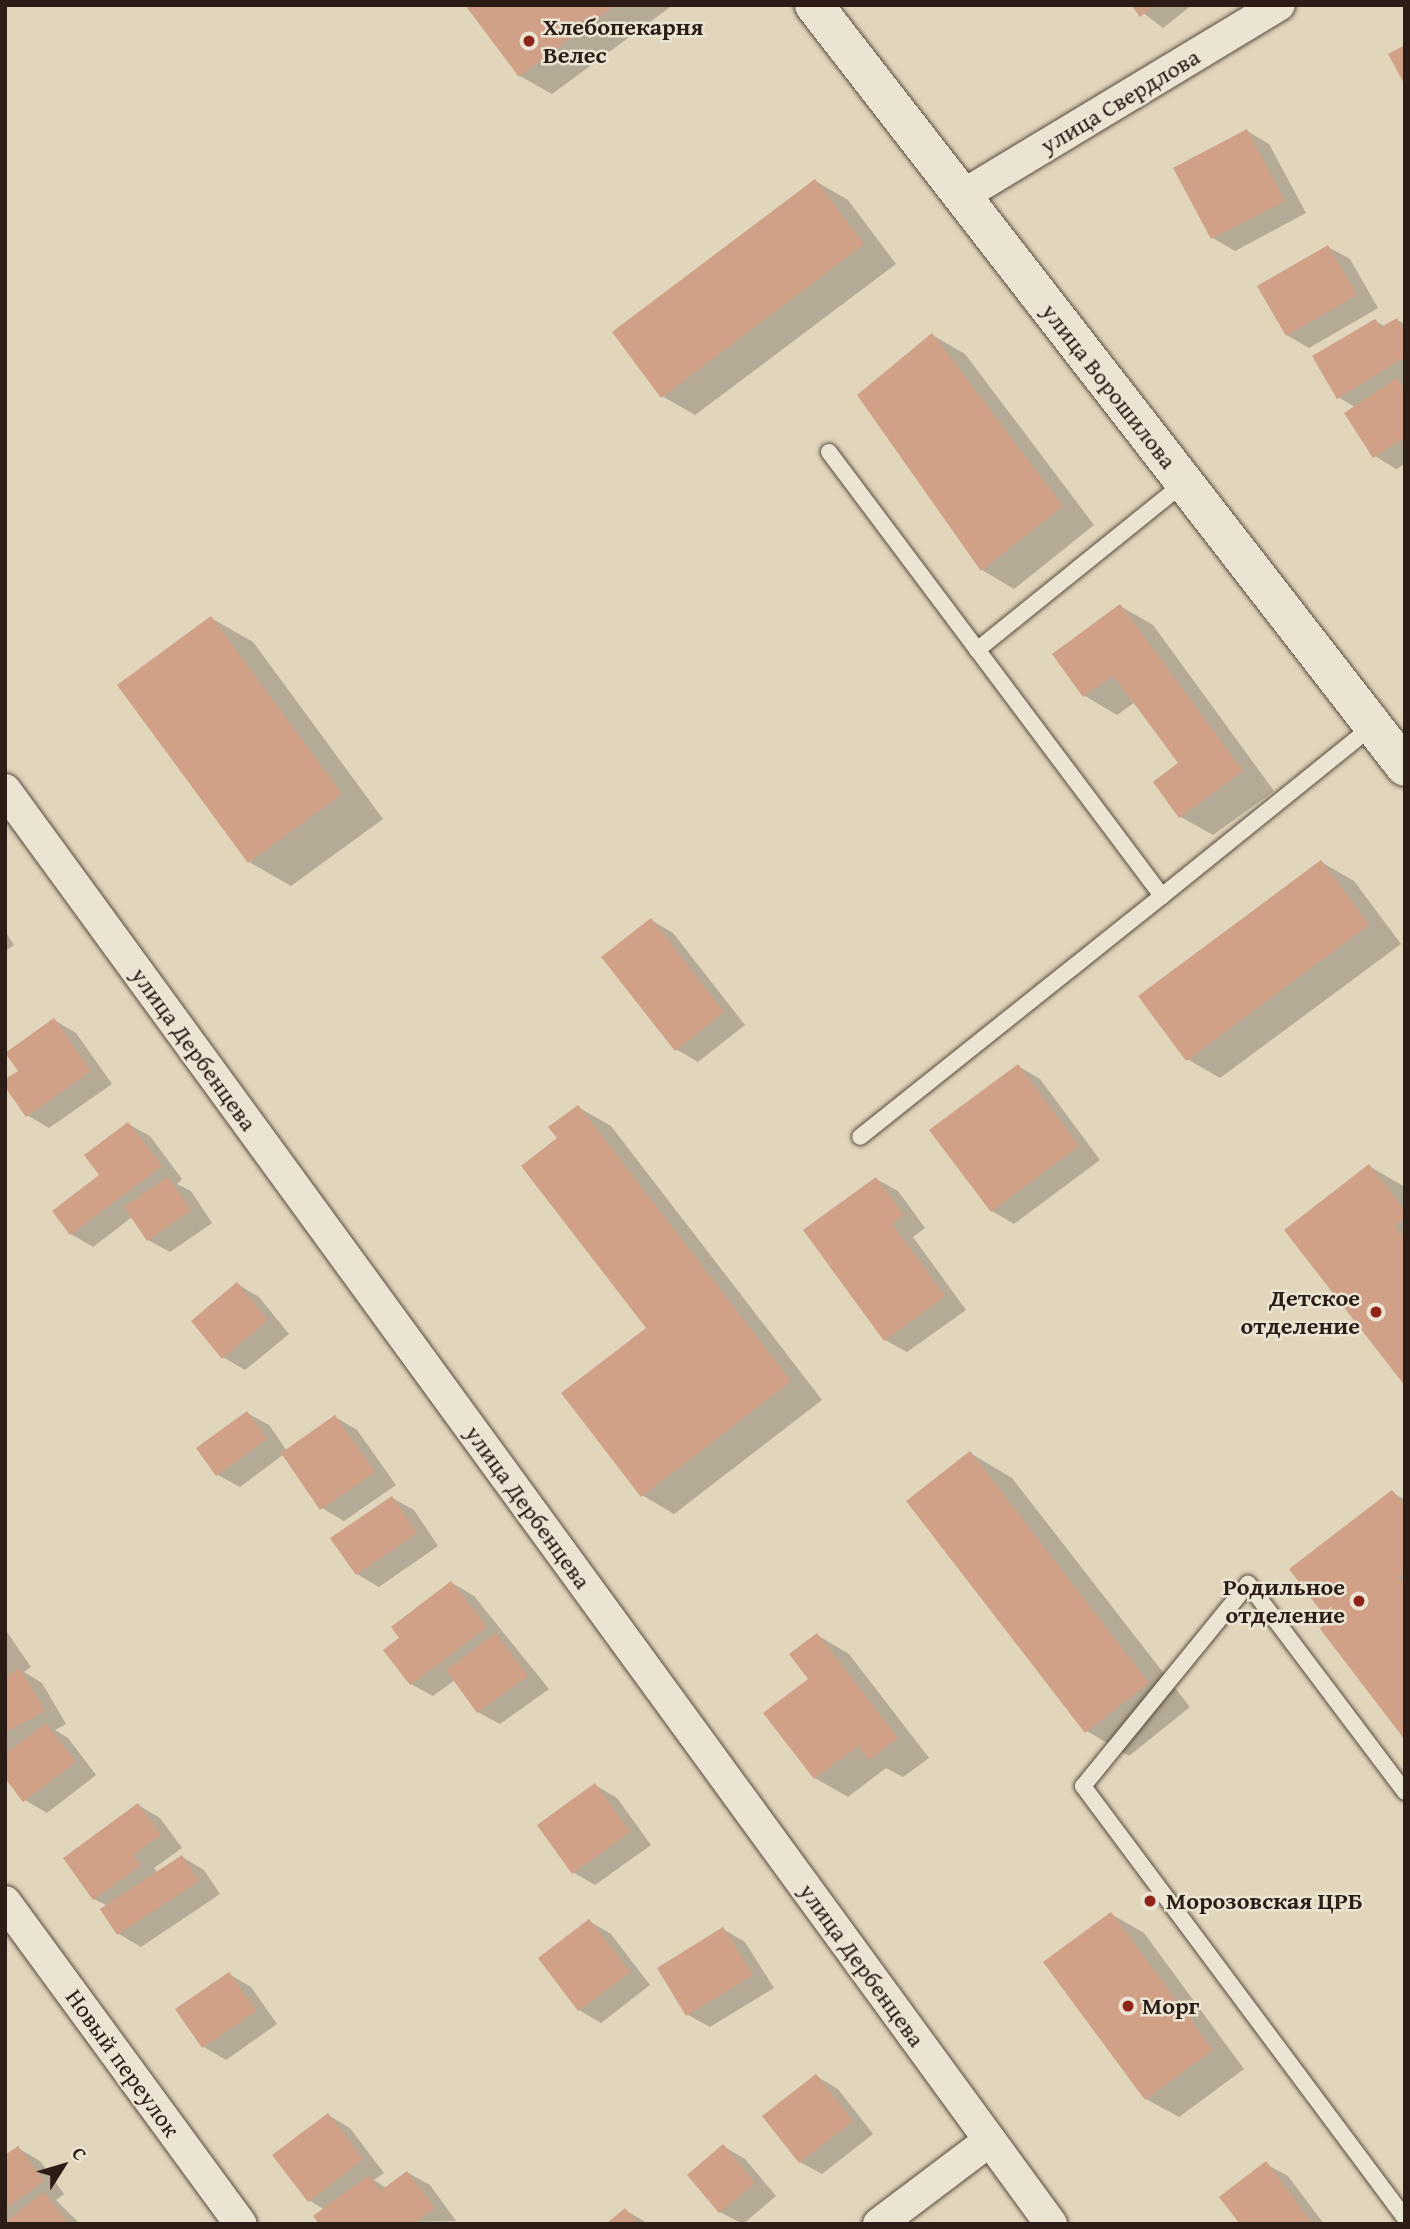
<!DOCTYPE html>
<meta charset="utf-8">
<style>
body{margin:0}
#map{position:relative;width:1410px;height:2229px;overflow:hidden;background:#e1d5bb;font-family:"Gentium Book Plus",serif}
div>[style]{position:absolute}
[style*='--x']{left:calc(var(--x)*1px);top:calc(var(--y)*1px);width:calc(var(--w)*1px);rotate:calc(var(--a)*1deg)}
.shadow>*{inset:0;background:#0003}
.building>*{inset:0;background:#d0a187}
.roads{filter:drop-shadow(0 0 2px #584a3f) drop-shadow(0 0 2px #584a3f)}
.lane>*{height:16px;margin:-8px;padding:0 8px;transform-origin:8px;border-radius:8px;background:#ece4d3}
.street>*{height:32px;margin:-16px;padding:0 16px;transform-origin:16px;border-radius:16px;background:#ece4d3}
.secondary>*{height:38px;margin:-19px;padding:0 19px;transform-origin:19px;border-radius:19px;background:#ece4d3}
.dots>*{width:19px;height:19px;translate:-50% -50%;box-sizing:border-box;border:4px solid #ece4d3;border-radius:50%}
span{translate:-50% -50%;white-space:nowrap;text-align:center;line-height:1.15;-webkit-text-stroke:5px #ece4d3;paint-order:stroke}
.poi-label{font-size:24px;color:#2b1c16;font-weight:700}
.left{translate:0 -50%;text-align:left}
.right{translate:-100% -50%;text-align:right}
.street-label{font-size:24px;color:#2b1c16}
.frame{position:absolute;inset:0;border:7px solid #2b1c16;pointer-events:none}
.north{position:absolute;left:28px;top:2131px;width:70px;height:70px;-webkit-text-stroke:5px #ece4d3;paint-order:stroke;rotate:53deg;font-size:19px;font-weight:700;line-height:28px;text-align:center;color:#2b1c16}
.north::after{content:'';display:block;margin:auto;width:24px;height:32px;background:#2b1c16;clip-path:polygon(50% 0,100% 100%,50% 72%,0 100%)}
</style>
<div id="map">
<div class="shadow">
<div style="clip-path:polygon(467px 5px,673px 5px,552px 94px,520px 76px)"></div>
<div style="clip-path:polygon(1133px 5px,1192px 5px,1163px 28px)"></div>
<div style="clip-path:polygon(1247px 131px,1269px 144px,1306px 213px,1235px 251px,1213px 238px)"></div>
<div style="clip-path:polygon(815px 181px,848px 200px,896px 264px,695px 415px,662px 396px)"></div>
<div style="clip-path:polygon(1328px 247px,1350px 259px,1378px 308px,1309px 348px,1287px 335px)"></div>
<div style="clip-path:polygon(1397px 320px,1405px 324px,1405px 464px,1396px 469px,1375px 456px,1355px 407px,1338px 397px,1375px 321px,1386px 327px)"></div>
<div style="clip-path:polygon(932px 335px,965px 354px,1094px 525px,1014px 589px,982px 570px)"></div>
<div style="clip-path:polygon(1120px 606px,1153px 625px,1274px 791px,1213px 835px,1181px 817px,1180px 764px,1135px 702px,1117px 715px,1085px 696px,1054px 654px)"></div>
<div style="clip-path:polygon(211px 618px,253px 642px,383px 819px,291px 886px,249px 862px)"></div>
<div style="clip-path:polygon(1321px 862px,1354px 881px,1401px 944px,1220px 1078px,1187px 1059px)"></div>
<div style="clip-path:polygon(651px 920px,673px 933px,745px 1025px,698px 1062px,676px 1049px)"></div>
<div style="clip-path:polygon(5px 931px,14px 945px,5px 951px)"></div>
<div style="clip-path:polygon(54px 1020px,76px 1033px,112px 1084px,49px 1128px,27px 1115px,20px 1071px)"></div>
<div style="clip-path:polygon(1018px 1066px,1040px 1079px,1100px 1160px,1014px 1224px,992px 1211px)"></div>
<div style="clip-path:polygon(578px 1107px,611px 1126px,822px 1400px,674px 1514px,642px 1495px,649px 1328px,559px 1139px)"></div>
<div style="clip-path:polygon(128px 1124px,150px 1136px,182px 1179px,177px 1184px,191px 1191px,212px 1223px,170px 1252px,148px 1240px,132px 1217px,93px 1247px,71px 1234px)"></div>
<div style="clip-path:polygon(1369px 1166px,1405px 1187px,1405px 1383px)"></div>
<div style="clip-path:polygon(876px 1179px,898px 1191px,925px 1228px,913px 1237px,966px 1310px,907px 1352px,885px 1340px)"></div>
<div style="clip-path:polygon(237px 1284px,259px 1297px,289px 1334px,245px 1370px,223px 1357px)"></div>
<div style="clip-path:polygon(247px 1413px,269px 1425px,287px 1451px,335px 1417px,357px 1430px,396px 1485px,344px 1521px,322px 1508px,284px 1454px,240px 1487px,218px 1475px)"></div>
<div style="clip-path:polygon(970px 1453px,1012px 1478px,1190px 1707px,1129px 1756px,1087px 1731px)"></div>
<div style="clip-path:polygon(1392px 1492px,1405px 1500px,1405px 1737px,1328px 1618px)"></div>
<div style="clip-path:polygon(392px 1498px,414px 1510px,438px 1546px,379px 1587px,357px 1574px)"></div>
<div style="clip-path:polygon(452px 1583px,474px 1596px,549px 1689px,500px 1724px,478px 1712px,455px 1680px,433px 1696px,411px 1684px,401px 1638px)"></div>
<div style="clip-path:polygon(5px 1629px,31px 1667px,24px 1672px,42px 1683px,66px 1724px,55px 1730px,68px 1738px,96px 1775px,47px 1813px,25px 1800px,5px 1775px)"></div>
<div style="clip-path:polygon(817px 1635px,849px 1654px,929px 1758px,903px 1777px,886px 1768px,848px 1797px,815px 1778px,810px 1679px)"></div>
<div style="clip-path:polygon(595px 1785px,617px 1798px,651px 1845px,595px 1885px,573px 1872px)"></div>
<div style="clip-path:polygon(138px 1805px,160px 1818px,182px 1848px,154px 1868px,158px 1873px,182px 1857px,204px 1870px,220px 1894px,141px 1947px,119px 1934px,103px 1910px,108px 1906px,94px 1899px)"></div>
<div style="clip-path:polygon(1111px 1914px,1144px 1933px,1244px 2069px,1179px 2117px,1146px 2099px)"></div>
<div style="clip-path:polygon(589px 1921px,611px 1934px,650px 1985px,601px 2023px,579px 2010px)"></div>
<div style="clip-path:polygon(723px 1929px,745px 1942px,774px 1988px,710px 2027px,688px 2015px)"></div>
<div style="clip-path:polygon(229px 1974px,251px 1987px,277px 2024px,226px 2060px,204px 2047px)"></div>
<div style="clip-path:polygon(816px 2076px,838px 2089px,873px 2134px,822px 2174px,800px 2162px)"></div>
<div style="clip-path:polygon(328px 2115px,350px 2128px,384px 2173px,374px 2180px,386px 2188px,408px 2173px,430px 2185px,456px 2221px,321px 2224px,325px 2210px,309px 2200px)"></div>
<div style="clip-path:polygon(723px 2146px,745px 2159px,776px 2196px,743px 2224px,720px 2212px)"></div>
<div style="clip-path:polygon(18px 2148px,40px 2161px,64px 2194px,56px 2200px,80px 2224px,6px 2224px,5px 2158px)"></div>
<div style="clip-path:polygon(1266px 2164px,1288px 2176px,1324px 2224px,1242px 2224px)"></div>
<div style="clip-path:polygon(625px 2210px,647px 2223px,648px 2224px,608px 2224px)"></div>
</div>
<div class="building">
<div style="clip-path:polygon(465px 5px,615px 5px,519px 77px)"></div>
<div style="clip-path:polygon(1131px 5px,1155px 5px,1140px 17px)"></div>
<div style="clip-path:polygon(1405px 45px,1405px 85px,1388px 54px)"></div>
<div style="clip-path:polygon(1247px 129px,1285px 201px,1211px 239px,1173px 168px)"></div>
<div style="clip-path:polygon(815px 179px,864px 244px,661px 398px,612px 332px)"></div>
<div style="clip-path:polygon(1328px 245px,1357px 295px,1286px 336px,1257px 286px)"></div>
<div style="clip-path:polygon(1397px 318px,1405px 331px,1405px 357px,1337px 399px,1312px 356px,1375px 319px,1381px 327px)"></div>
<div style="clip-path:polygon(932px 333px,1063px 506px,981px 571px,857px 395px)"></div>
<div style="clip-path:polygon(1397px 378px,1405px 390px,1405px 437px,1373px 458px,1344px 413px)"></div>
<div style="clip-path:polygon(1120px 604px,1243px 771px,1179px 818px,1153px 782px,1178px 763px,1113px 675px,1083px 697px,1052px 654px)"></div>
<div style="clip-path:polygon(211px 616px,342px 794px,248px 863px,117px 685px)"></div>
<div style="clip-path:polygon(1321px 860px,1369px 925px,1186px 1061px,1138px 996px)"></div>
<div style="clip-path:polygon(651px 918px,724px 1012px,675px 1051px,601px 957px)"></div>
<div style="clip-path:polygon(54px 1018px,91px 1071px,26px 1117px,5px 1087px,5px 1079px,18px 1071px,5px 1053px)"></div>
<div style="clip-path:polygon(1018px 1064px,1079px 1146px,991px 1212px,929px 1130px)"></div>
<div style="clip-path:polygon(578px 1105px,791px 1381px,641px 1497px,561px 1393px,646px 1328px,521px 1166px,557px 1138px,548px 1127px)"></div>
<div style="clip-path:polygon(128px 1122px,162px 1166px,70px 1235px,52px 1211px,99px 1175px,84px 1155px)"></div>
<div style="clip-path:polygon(1369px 1164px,1405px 1211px,1405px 1218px,1395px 1226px,1405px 1239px,1405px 1386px,1284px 1230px)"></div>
<div style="clip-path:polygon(168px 1177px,191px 1210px,147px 1241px,124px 1207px)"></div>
<div style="clip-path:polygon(876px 1177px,904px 1215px,892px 1224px,945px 1296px,884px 1341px,803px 1230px)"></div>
<div style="clip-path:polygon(237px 1282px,268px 1320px,222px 1359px,191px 1321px)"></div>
<div style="clip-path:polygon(247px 1411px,267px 1439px,216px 1476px,196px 1448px)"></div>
<div style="clip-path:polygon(335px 1415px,375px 1472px,320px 1510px,281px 1453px)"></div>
<div style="clip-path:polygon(970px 1451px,1149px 1683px,1085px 1733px,906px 1501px)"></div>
<div style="clip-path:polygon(1392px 1490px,1405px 1506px,1405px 1572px,1399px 1577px,1405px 1585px,1405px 1740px,1317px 1625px,1326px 1618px,1289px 1569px)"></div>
<div style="clip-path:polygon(392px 1496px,417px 1533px,356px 1575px,330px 1538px)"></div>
<div style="clip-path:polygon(451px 1581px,487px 1627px,410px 1685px,383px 1650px,399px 1638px,391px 1627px)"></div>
<div style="clip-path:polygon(496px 1633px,528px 1676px,477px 1713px,446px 1670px)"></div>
<div style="clip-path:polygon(817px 1633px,898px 1738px,869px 1760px,858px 1746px,814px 1779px,763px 1713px,808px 1679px,789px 1654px)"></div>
<div style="clip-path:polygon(20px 1668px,45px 1711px,5px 1733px,5px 1677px)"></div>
<div style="clip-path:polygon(46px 1723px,76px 1762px,23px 1802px,5px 1778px,5px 1754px)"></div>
<div style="clip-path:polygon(595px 1783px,630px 1832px,572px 1874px,537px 1825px)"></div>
<div style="clip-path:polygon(138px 1803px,161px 1835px,133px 1855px,141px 1865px,93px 1900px,63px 1858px)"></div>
<div style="clip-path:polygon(182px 1855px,199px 1881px,117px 1935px,100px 1909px)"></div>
<div style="clip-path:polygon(1111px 1912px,1213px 2050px,1145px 2100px,1043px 1962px)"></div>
<div style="clip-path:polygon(589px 1919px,630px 1972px,578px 2011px,538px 1958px)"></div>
<div style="clip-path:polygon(723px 1927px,753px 1975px,686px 2016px,657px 1968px)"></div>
<div style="clip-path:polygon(229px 1972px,256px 2011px,202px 2048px,175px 2009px)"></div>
<div style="clip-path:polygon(816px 2074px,853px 2121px,799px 2163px,762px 2116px)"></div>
<div style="clip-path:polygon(328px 2113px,363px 2159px,308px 2202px,272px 2155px)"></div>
<div style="clip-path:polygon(723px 2144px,755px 2183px,719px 2213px,687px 2175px)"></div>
<div style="clip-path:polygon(18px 2146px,44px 2181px,5px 2209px,5px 2155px)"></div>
<div style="clip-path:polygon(1266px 2161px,1313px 2224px,1240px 2224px,1219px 2197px)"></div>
<div style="clip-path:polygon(407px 2171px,435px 2208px,413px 2224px,319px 2224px,313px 2216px,369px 2175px,380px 2191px)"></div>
<div style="clip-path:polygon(44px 2192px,69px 2224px,5px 2224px,5px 2222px)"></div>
<div style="clip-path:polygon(625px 2208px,638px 2224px,606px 2224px)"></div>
</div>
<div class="roads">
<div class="lane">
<div style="--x:829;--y:452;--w:555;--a:53.13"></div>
<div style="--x:1162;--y:896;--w:386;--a:141.4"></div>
<div style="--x:977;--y:650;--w:266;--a:-38.9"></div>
<div style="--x:1162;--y:896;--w:271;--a:-38.9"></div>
<div style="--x:1405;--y:1792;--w:261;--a:-127"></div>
<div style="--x:1248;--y:1584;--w:261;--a:129.2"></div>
<div style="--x:1083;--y:1786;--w:539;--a:53.3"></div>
</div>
<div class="street">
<div style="--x:962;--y:196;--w:370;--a:-31.1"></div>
<div style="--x:5;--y:790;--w:1775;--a:53.89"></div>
<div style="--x:5;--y:1902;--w:399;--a:53.8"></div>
<div style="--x:879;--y:2224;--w:139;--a:-37.1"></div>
</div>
<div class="secondary">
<div style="--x:814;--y:5;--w:964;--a:52.2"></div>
</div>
</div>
<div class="dots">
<div style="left:529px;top:41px;background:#8f2418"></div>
<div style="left:1376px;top:1312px;background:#8f2418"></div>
<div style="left:1359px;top:1601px;background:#8f2418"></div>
<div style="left:1150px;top:1901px;background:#8f2418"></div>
<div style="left:1128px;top:2006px;background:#8f2418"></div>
</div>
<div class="poi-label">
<span class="left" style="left:543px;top:41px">Хлебопекарня<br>Велес</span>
<span class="right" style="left:1360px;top:1312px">Детское<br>отделение</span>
<span class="right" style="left:1345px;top:1601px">Родильное<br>отделение</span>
<span class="left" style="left:1166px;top:1901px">Морозовская ЦРБ</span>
<span class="left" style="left:1142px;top:2006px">Морг</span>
</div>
<div class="street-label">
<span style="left:1120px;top:101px;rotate:-31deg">улица Свердлова</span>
<span style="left:1109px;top:386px;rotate:52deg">улица Ворошилова</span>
<span style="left:194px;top:1049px;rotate:54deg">улица Дербенцева</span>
<span style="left:528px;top:1507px;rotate:54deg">улица Дербенцева</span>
<span style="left:862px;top:1965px;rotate:54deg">улица Дербенцева</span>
<span style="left:123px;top:2063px;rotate:54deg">Новый переулок</span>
</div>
<div class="frame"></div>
<div class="north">С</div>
</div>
